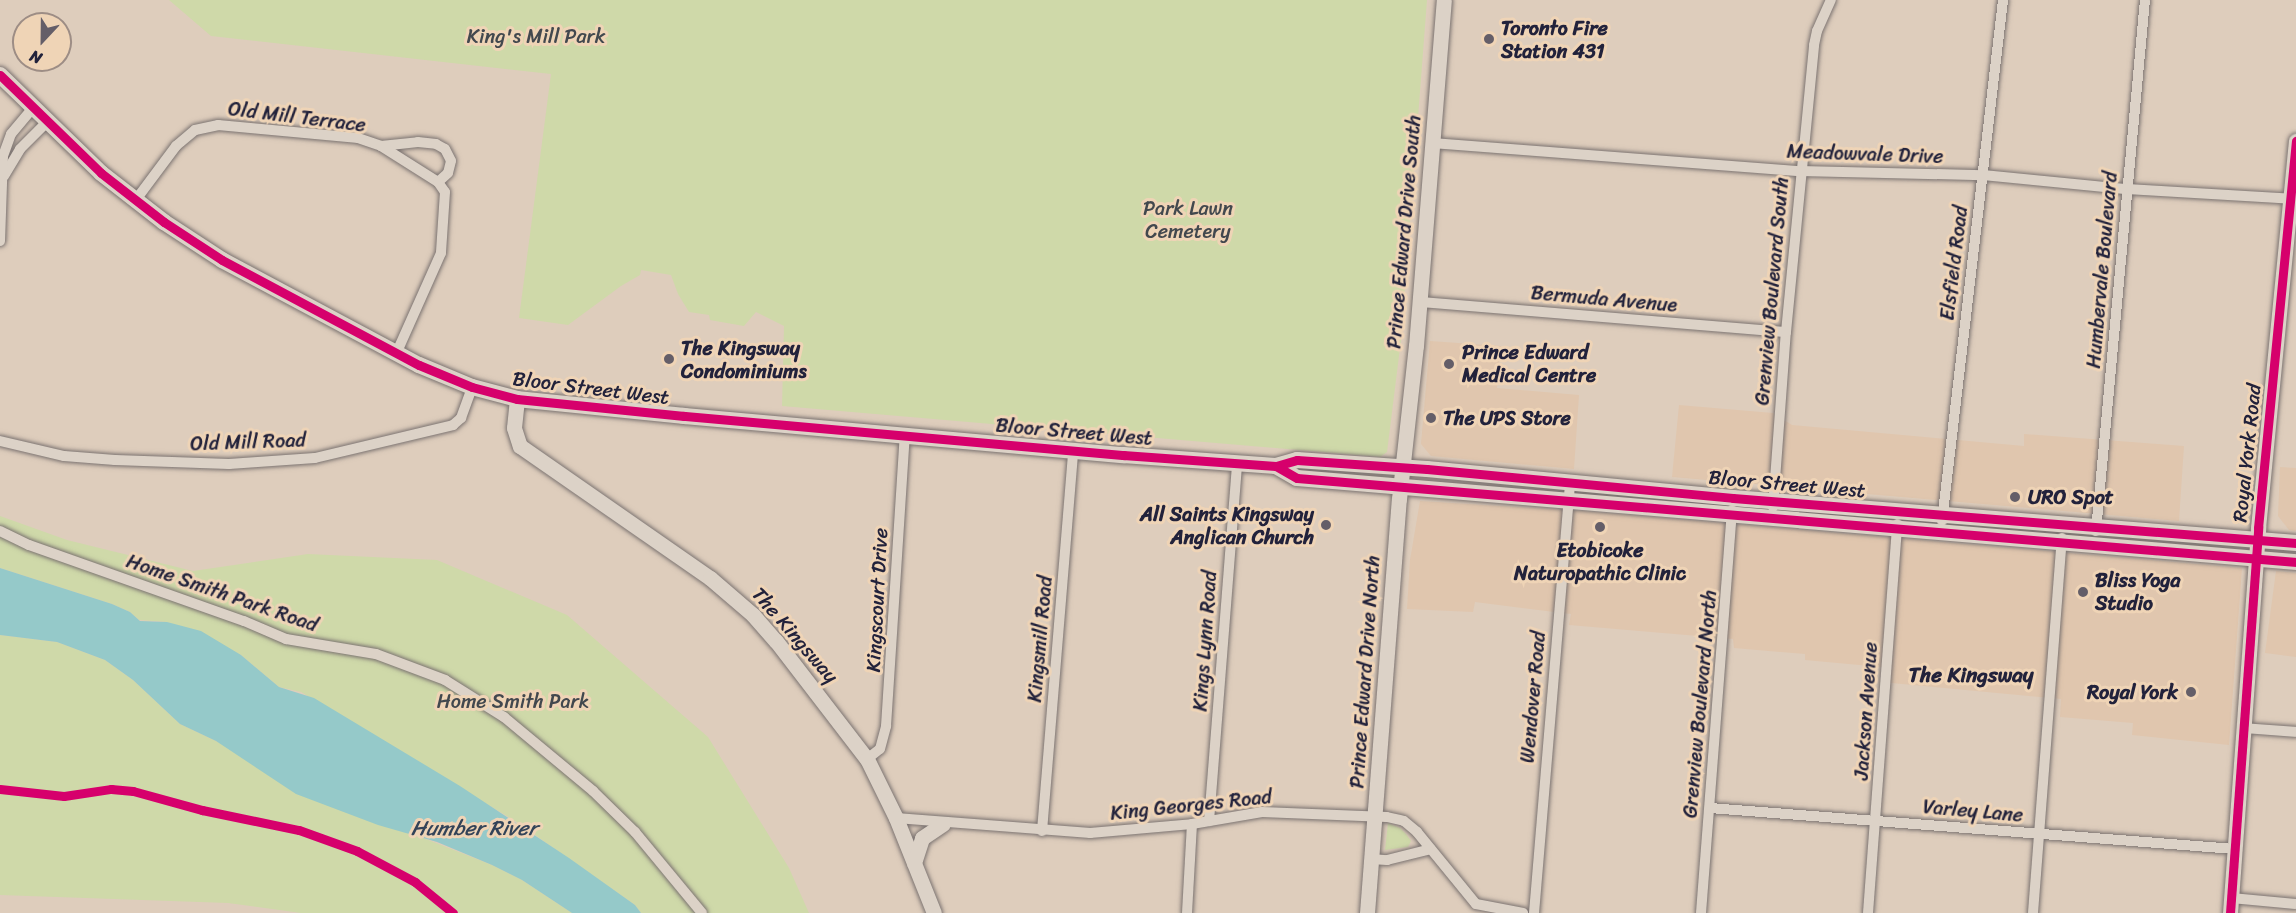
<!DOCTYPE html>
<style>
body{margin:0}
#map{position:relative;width:2296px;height:913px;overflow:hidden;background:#decdbc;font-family:Sriracha,sans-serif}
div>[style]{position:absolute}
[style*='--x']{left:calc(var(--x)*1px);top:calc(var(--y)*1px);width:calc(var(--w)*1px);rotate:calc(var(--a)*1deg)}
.built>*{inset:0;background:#e0c6ae}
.green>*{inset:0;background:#cfd9a9}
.water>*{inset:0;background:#95c9c9}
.roads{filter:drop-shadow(0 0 2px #7b7371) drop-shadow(0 0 2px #7b7371)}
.street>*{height:10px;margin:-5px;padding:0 5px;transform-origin:5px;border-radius:5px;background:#dcd2c7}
.secondary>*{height:15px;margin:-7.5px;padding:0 7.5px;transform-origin:7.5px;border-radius:7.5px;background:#dcd2c7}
.primary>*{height:16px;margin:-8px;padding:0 8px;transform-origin:8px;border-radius:8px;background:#dcd2c7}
.cycleway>*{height:9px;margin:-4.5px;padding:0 4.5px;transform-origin:4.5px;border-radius:4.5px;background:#d6006c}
.dots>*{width:16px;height:16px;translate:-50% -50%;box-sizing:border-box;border:3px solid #efd4b6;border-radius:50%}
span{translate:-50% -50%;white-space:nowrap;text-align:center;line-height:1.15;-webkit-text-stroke:6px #efd4b6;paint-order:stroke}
.poi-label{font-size:20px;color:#22223b;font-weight:700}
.left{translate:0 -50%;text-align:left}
.right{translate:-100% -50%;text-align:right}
.park-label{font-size:20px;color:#42484e}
.street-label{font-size:20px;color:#22223b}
.neighbourhood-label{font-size:21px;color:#22223b;font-weight:700}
.water-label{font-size:21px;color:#334358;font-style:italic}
.north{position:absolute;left:12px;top:12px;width:60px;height:60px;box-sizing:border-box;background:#efd4b6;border:2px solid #9d8d85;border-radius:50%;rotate:202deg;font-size:16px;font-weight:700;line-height:24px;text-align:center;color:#22223b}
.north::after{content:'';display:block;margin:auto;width:21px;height:27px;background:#645e68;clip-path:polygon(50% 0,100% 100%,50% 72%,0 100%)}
</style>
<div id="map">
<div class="built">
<div style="clip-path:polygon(1430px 341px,1501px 346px,1497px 388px,1579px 395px,1574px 469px,1431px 456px,1421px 444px)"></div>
<div style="clip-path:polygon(1679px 405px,1773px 413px,1792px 425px,2024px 446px,2024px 434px,2184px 446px,2179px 521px,1672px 477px)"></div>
<div style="clip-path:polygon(2280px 467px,2296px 468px,2296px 531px,2289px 530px,2278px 516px)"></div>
<div style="clip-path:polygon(1420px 501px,1583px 511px,2242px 568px,2229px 745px,2132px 735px,2133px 723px,2060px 717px,2061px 699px,1881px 682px,1881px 667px,1805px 660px,1805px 654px,1734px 648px,1733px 639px,1569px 625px,1571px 614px,1475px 602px,1473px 612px,1407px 609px,1410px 560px)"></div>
<div style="clip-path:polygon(2276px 571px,2296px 573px,2296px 657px,2265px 653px)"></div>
</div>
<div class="green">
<div style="clip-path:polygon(169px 0,1427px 0,1401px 340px,1387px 452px,1380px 457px,782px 406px,784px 326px,756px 312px,744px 326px,710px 320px,709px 315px,689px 312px,678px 294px,671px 275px,641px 270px,640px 275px,621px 286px,568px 325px,519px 318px,551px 74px,211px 36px)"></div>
<div style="clip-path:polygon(0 516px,67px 540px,193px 571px,308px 554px,437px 560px,567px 615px,708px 737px,789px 868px,809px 913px,641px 913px,635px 905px,515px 821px,301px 692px,279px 687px,241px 655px,167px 622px,139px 620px,130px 612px,112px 604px,0 568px)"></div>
<div style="clip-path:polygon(0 635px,57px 642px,105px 660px,133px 680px,180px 724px,408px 832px,492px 865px,522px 880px,572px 913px,301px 913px,228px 903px,0 895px)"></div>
<div style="clip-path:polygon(1388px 823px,1400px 828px,1406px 834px,1411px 841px,1408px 847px,1385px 850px)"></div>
</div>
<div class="water">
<div style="clip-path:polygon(0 568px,112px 604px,130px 612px,140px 621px,167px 622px,201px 631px,241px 655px,279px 687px,314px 698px,460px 786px,569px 858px,635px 905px,641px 913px,572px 913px,522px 880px,492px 865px,437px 842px,378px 825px,296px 794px,216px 741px,180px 724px,133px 680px,105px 660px,57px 642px,0 635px)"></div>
</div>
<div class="roads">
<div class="street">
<div style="--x:1432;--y:143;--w:369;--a:4.4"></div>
<div style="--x:1800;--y:171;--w:183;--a:1.3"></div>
<div style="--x:1983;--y:175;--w:145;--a:5.6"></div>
<div style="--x:2127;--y:189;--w:169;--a:3.4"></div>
<div style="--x:381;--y:146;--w:37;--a:-6"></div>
<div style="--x:418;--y:142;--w:18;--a:6"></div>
<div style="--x:436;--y:144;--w:10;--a:29"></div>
<div style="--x:445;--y:149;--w:13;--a:63"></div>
<div style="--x:451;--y:161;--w:12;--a:104"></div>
<div style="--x:448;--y:173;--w:13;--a:138"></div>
<div style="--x:4;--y:176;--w:31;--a:-59"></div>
<div style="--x:20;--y:149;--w:38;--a:-45"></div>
<div style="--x:135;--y:201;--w:69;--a:-53.3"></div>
<div style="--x:176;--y:146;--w:25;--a:-40"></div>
<div style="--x:195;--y:130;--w:24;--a:-12"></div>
<div style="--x:218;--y:125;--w:141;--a:5.3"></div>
<div style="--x:358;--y:138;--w:24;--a:19"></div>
<div style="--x:381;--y:146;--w:67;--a:32.3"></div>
<div style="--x:438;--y:182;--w:12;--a:55"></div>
<div style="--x:445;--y:192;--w:61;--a:93.8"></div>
<div style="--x:441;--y:253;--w:111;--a:114"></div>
<div style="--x:0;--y:241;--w:85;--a:-88"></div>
<div style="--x:3;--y:156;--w:23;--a:-70"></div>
<div style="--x:11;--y:134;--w:34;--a:-50"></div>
<div style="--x:1420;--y:302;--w:367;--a:4.7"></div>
<div style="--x:0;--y:441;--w:66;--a:13.2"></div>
<div style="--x:64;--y:456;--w:51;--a:4.5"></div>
<div style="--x:115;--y:460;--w:114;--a:2"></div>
<div style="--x:229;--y:464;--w:86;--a:-4"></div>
<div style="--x:315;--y:458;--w:142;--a:-13.4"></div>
<div style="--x:453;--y:425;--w:11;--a:-41"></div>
<div style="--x:461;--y:418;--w:33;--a:-70"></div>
<div style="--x:1773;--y:507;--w:175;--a:-85.8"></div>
<div style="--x:1786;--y:332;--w:288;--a:-84.4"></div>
<div style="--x:1814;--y:45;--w:14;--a:-78"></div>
<div style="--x:1817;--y:31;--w:34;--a:-66"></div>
<div style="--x:1942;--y:521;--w:525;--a:-83.32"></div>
<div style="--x:0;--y:531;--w:32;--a:26"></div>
<div style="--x:29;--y:545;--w:228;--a:19.5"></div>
<div style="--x:244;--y:621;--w:46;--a:23.2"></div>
<div style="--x:286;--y:639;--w:91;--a:9.5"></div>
<div style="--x:376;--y:654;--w:74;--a:20.6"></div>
<div style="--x:445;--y:680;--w:70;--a:32.1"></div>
<div style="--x:504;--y:717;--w:116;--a:39.7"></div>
<div style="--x:593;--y:791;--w:59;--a:44.3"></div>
<div style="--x:635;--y:832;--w:105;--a:50.4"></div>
<div style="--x:2096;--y:531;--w:533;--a:-84.73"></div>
<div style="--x:2243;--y:728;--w:53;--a:4.3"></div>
<div style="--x:867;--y:759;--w:16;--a:-38"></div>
<div style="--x:880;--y:749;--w:24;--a:-75"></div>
<div style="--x:886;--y:726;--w:291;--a:-86.3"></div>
<div style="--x:1710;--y:808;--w:526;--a:4.47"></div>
<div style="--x:896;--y:818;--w:195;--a:4.4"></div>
<div style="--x:1090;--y:833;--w:102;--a:-5"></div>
<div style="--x:1192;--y:824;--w:71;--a:-9.7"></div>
<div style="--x:1262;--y:812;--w:125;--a:2.3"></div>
<div style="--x:1387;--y:817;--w:17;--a:13"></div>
<div style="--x:1404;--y:821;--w:17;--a:40"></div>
<div style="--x:1417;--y:832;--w:93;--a:50.7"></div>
<div style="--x:1476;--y:904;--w:48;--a:10.8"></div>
<div style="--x:1209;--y:821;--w:358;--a:-85.5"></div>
<div style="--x:1042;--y:831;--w:382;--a:-85.3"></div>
<div style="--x:1371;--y:859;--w:16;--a:4"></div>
<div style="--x:1387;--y:860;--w:45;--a:-14"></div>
<div style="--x:2231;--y:898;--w:65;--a:5.3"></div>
<div style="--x:1187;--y:913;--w:89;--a:-86.8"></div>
<div style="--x:1534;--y:913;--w:432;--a:-85.2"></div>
<div style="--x:1701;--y:913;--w:404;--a:-85.6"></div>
<div style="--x:1868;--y:913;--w:390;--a:-85.7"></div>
<div style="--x:2033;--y:913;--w:376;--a:-85.6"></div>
</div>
<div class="secondary">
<div style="--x:517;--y:399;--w:29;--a:96"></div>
<div style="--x:514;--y:428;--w:19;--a:72"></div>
<div style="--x:520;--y:446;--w:231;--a:34.8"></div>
<div style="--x:710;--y:578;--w:57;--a:40.7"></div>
<div style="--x:753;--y:615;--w:35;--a:49"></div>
<div style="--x:776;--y:641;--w:149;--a:52.4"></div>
<div style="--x:867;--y:759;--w:66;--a:63.8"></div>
<div style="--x:896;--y:818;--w:102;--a:68.2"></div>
<div style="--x:914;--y:863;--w:26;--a:-72"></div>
<div style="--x:922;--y:838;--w:25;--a:-34"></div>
<div style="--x:1367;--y:913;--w:415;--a:-85.6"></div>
<div style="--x:1399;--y:499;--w:154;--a:-83.7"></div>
<div style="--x:1416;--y:346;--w:347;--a:-85.4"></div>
<div style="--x:2230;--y:913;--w:386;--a:-85.8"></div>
<div style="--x:2258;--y:528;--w:389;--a:-84.4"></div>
</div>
<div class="primary">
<div style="--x:0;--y:75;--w:141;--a:44.1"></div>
<div style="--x:101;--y:173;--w:80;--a:37.9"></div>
<div style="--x:164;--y:222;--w:69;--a:33.2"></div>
<div style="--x:222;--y:260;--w:223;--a:28.1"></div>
<div style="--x:419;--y:365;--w:57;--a:22.5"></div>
<div style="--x:472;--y:387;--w:47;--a:14.9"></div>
<div style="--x:517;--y:399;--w:168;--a:5.8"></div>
<div style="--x:684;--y:416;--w:441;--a:5.1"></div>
<div style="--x:1123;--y:455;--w:153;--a:4.1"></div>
<div style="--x:1276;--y:466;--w:22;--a:-16"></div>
<div style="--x:1297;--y:460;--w:130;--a:4"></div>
<div style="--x:1427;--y:469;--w:307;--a:5.4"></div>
<div style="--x:1733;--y:498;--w:565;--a:4.57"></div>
<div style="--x:1276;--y:466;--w:24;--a:30"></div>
<div style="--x:1297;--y:478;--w:1003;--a:4.81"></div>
</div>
</div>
<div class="cycleway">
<div style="--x:0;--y:75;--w:141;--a:44.1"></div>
<div style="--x:101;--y:173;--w:80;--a:37.9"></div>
<div style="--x:164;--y:222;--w:69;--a:33.2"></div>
<div style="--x:222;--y:260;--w:223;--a:28.1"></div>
<div style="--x:419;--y:365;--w:57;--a:22.5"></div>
<div style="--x:472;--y:387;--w:47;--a:14.9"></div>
<div style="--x:517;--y:399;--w:168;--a:5.8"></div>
<div style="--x:684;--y:416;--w:441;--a:5.1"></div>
<div style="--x:1123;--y:455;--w:153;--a:4.1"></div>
<div style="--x:1276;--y:466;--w:22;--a:-16"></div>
<div style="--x:1297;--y:460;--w:130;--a:4"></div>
<div style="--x:1427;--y:469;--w:307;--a:5.4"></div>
<div style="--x:1733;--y:498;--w:565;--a:4.57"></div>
<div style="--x:1276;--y:466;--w:24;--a:30"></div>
<div style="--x:1297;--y:478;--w:1003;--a:4.81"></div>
<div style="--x:0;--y:789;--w:64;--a:6.2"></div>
<div style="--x:64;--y:796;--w:48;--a:-8.5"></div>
<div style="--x:111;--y:789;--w:22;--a:5"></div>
<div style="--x:133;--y:791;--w:72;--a:15.4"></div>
<div style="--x:202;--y:810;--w:99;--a:11.7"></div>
<div style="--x:299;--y:830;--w:62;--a:19.9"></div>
<div style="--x:357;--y:851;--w:66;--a:28.1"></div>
<div style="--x:415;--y:882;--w:49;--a:39.2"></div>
<div style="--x:2230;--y:913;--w:386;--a:-85.8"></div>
<div style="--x:2258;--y:528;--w:389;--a:-84.4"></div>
</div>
<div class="dots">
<div style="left:1489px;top:39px;background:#645e68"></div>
<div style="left:669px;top:359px;background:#645e68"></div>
<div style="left:1449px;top:364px;background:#645e68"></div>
<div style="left:1431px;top:418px;background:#645e68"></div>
<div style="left:2015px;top:497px;background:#645e68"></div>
<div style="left:1326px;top:525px;background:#645e68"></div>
<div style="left:1600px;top:527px;background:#645e68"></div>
<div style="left:2083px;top:592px;background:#645e68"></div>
<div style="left:2191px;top:692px;background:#645e68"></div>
</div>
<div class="poi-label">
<span class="left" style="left:1501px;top:40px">Toronto Fire<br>Station 431</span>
<span class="left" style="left:681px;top:360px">The Kingsway<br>Condominiums</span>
<span class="left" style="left:1462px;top:364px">Prince Edward<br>Medical Centre</span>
<span class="left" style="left:1443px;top:418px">The UPS Store</span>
<span class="left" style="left:2028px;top:497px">URO Spot</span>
<span class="right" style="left:1314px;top:526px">All Saints Kingsway<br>Anglican Church</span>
<span style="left:1600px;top:562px">Etobicoke<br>Naturopathic Clinic</span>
<span class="left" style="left:2095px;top:592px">Bliss Yoga<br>Studio</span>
<span class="right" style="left:2178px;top:692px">Royal York</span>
</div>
<div class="park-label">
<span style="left:536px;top:36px">King's Mill Park</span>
<span style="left:1188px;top:220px">Park Lawn<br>Cemetery</span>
<span style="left:513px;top:701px">Home Smith Park</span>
</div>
<div class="street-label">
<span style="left:297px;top:117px;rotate:7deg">Old Mill Terrace</span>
<span style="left:1865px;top:154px;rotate:2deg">Meadowvale Drive</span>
<span style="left:1404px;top:232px;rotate:-85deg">Prince Edward Drive South</span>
<span style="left:1954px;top:263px;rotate:-83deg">Elsfield Road</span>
<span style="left:2102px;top:270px;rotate:-85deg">Humbervale Boulevard</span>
<span style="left:1772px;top:291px;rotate:-85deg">Grenview Boulevard South</span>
<span style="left:1604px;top:299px;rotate:5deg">Bermuda Avenue</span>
<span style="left:591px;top:388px;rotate:7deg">Bloor Street West</span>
<span style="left:1074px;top:432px;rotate:5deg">Bloor Street West</span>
<span style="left:248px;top:442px;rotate:-2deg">Old Mill Road</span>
<span style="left:2247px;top:453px;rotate:-84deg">Royal York Road</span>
<span style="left:1787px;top:484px;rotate:5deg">Bloor Street West</span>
<span style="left:222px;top:593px;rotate:19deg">Home Smith Park Road</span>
<span style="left:877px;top:600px;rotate:-87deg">Kingscourt Drive</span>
<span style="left:795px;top:635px;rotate:49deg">The Kingsway</span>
<span style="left:1040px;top:639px;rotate:-85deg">Kingsmill Road</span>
<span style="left:1205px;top:641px;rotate:-86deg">Kings Lynn Road</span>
<span style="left:1365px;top:672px;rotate:-86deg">Prince Edward Drive North</span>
<span style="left:1533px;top:697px;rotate:-85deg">Wendover Road</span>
<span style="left:1700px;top:704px;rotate:-85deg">Grenview Boulevard North</span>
<span style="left:1866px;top:711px;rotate:-86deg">Jackson Avenue</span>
<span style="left:1191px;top:805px;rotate:-6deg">King Georges Road</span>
<span style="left:1973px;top:811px;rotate:5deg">Varley Lane</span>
</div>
<div class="neighbourhood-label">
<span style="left:1971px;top:675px">The Kingsway</span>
</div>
<div class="water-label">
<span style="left:474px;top:828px">Humber River</span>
</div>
<div class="north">N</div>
</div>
